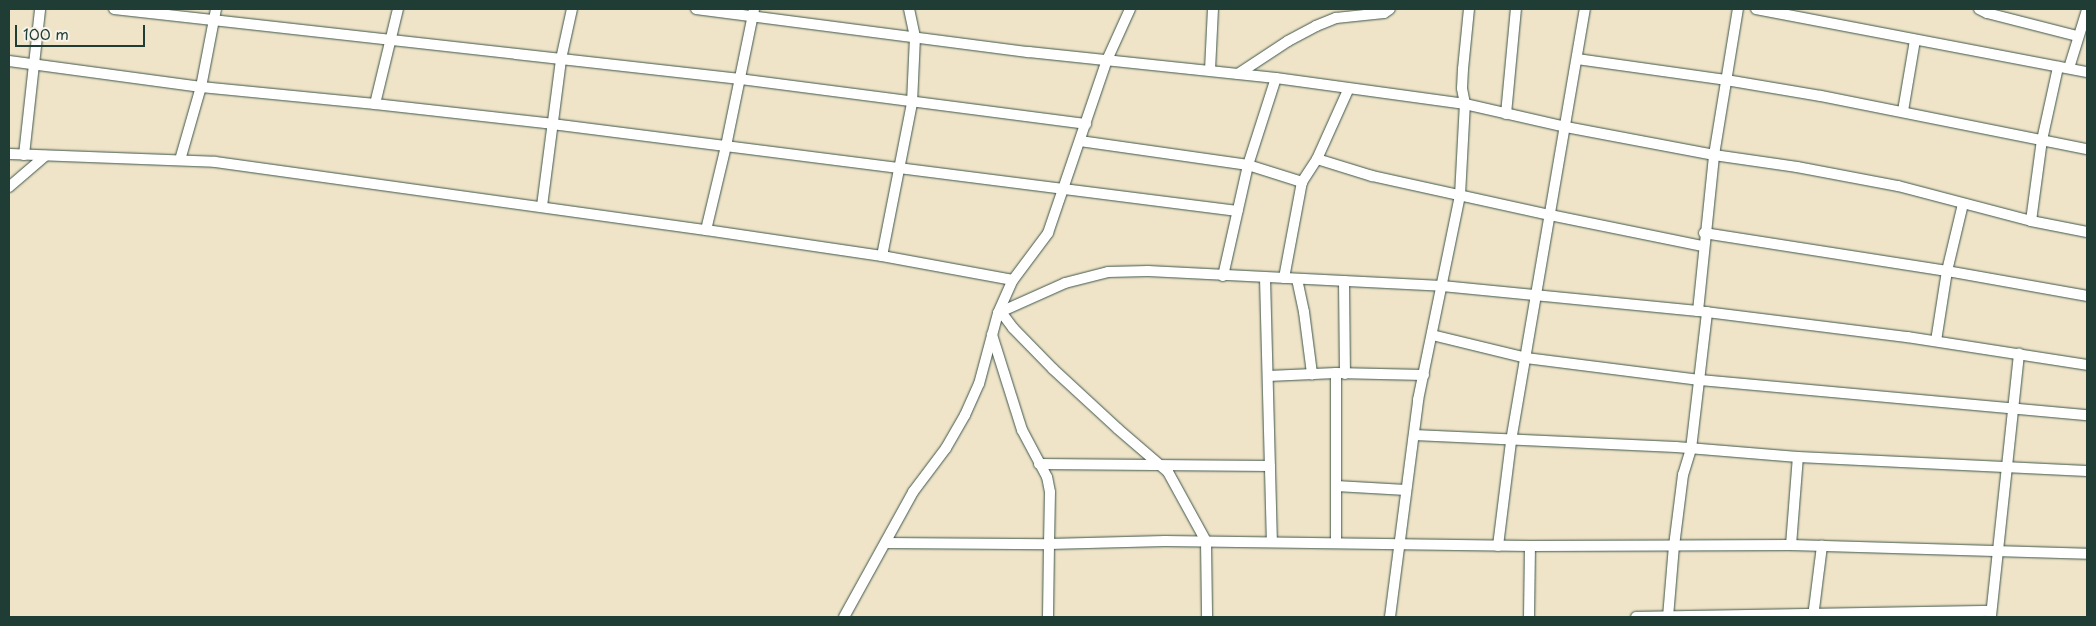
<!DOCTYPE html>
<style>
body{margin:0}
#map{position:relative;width:2096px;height:626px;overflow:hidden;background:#efe4c8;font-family:"Playpen Sans",sans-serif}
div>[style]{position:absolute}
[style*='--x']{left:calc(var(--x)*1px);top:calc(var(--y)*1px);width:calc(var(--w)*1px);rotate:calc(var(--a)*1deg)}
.roads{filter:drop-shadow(0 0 1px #3e564a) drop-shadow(0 0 1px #3e564a)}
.minor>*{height:10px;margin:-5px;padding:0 5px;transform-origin:5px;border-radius:5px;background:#fff}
span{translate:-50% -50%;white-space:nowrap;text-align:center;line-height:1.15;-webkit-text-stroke:4.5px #f7f3e8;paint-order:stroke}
.frame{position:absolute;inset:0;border:10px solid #1f3d34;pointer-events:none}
.scale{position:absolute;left:15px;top:25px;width:130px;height:22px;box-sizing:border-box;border:2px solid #1f3d34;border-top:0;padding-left:6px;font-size:15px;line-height:18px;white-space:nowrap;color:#1f3d34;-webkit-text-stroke:4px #f7f3e8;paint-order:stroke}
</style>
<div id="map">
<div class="roads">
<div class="minor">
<div style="--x:114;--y:9;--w:630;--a:6.38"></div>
<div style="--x:740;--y:79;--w:349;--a:7.4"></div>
<div style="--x:696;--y:9;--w:336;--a:7.4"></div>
<div style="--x:1029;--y:52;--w:248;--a:6"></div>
<div style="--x:1276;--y:78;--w:191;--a:7.8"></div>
<div style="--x:1465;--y:104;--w:104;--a:12.8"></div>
<div style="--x:1566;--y:127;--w:151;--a:10.7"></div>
<div style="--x:1714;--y:155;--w:84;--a:8.2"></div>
<div style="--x:1797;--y:167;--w:103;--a:10.7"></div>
<div style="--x:1898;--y:186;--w:138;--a:14.7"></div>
<div style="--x:2031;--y:221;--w:57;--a:11.1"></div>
<div style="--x:1756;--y:9;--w:337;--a:10.8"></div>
<div style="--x:1979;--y:9;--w:9;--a:27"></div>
<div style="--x:1987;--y:13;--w:93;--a:14.3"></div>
<div style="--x:1577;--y:59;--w:150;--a:8"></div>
<div style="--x:1726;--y:80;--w:96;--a:9.6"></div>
<div style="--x:1821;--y:96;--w:271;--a:11.3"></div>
<div style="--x:9;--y:61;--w:194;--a:7.7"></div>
<div style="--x:201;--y:87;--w:175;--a:5.6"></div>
<div style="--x:375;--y:104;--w:178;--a:6.4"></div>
<div style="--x:552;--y:124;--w:691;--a:7.24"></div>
<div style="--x:2069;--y:68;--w:61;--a:-72.8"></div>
<div style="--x:1210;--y:70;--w:61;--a:-87.2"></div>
<div style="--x:1238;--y:74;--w:60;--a:-33.4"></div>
<div style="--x:1288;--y:41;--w:32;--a:-28"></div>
<div style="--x:1316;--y:26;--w:22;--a:-22"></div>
<div style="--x:1336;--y:18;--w:48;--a:-5.9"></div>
<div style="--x:1384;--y:13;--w:7;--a:-34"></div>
<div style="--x:375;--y:104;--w:98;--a:-76.4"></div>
<div style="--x:1903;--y:111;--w:72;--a:-80.4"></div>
<div style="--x:1506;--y:114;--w:105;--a:-84.6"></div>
<div style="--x:1080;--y:141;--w:170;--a:8.1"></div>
<div style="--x:1248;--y:165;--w:57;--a:17.5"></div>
<div style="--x:9;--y:154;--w:206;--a:2.2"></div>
<div style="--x:215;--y:162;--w:496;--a:7.9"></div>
<div style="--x:706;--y:230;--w:178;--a:8.4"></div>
<div style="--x:882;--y:256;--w:133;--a:10.4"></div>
<div style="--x:24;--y:155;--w:147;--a:-83.7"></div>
<div style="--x:1317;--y:159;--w:58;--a:17.2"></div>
<div style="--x:1372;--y:176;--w:182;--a:12.4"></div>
<div style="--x:1550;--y:215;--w:156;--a:11.5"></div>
<div style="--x:180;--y:160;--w:76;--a:-74"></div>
<div style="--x:201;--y:87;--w:79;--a:-79.1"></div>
<div style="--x:9;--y:187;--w:48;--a:-40.7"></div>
<div style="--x:542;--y:206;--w:148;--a:-82.6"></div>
<div style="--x:561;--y:59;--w:51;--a:-77.6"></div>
<div style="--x:2031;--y:221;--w:82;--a:-82.3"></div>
<div style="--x:2042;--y:140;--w:75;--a:-77.6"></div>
<div style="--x:706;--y:230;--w:86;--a:-76.6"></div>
<div style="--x:726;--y:146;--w:139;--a:-78.4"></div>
<div style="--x:1704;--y:233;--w:246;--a:8.9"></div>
<div style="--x:1947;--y:271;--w:142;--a:10.1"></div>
<div style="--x:882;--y:256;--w:156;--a:-78.9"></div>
<div style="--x:912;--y:103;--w:66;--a:-87.4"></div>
<div style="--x:915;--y:37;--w:29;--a:-102"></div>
<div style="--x:1223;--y:276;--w:114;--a:-77.3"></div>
<div style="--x:1248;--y:165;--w:91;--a:-72.2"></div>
<div style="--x:1265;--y:278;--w:263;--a:88.5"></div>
<div style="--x:1284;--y:278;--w:98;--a:-79.4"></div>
<div style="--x:1302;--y:182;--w:27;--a:-57"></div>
<div style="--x:1317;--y:159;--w:76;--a:-65.8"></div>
<div style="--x:1297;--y:279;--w:34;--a:78"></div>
<div style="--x:1304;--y:312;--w:63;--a:82.6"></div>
<div style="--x:1344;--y:281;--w:93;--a:89.4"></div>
<div style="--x:1698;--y:311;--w:157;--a:-84.1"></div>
<div style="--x:1714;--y:155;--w:148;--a:-80.7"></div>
<div style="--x:1001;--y:312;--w:20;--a:53"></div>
<div style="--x:1013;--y:328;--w:57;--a:45.7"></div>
<div style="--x:1053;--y:369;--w:88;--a:42.7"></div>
<div style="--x:1118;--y:429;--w:66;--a:40.7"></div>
<div style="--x:1168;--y:472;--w:79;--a:61.2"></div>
<div style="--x:1206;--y:541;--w:76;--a:89.2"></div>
<div style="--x:998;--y:313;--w:73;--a:-24.1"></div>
<div style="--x:1065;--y:283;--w:44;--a:-14.3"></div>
<div style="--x:1108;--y:272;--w:40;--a:-1.4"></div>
<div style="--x:1148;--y:271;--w:294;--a:2.9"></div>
<div style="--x:1442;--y:286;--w:257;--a:5.6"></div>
<div style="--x:1698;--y:311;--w:211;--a:7.1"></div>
<div style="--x:1907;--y:337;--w:182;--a:8.8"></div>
<div style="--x:1432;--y:335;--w:97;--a:13.7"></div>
<div style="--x:1526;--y:358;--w:175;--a:7.2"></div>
<div style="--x:1700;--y:380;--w:389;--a:5.2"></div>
<div style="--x:1936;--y:341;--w:71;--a:-81.1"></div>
<div style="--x:1947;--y:271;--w:69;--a:-76.6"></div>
<div style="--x:1268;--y:376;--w:68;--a:-2.5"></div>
<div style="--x:1336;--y:373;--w:88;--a:1.3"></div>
<div style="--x:1414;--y:435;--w:262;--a:2.6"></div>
<div style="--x:1676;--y:447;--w:122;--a:4.7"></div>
<div style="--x:1798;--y:457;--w:289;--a:2.8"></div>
<div style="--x:1039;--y:464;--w:231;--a:0.5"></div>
<div style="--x:1336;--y:486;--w:70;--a:3.3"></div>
<div style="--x:886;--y:543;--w:163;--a:0.4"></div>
<div style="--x:1049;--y:544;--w:52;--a:-88.9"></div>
<div style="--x:1050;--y:492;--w:15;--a:-101"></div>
<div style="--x:1047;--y:477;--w:53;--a:-118"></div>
<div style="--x:1022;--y:430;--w:100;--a:-107.5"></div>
<div style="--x:1336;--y:543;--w:170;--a:-90"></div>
<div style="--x:1791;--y:545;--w:88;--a:-85.5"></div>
<div style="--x:1498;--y:546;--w:106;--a:-82.9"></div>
<div style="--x:1511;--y:441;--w:438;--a:-80.3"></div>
<div style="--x:1991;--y:616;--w:264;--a:-83.9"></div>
<div style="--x:844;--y:617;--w:143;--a:-61.1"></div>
<div style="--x:913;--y:492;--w:55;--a:-53.1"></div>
<div style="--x:946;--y:448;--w:38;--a:-60"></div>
<div style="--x:965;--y:415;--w:34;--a:-66"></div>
<div style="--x:979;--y:384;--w:73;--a:-75"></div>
<div style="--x:998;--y:313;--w:36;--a:-66"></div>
<div style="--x:1013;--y:280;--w:59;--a:-53.3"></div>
<div style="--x:1048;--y:233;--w:183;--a:-71.2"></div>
<div style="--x:1107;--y:60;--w:56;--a:-65.7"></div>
<div style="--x:1048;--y:617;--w:73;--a:-89.2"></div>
<div style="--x:1049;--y:544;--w:116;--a:-1.5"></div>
<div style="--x:1165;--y:541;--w:365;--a:0.8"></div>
<div style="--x:1530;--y:546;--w:261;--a:-0.2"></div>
<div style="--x:1791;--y:545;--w:296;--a:1.7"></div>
<div style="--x:1390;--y:617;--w:219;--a:-82.6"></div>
<div style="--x:1418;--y:400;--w:209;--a:-78.4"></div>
<div style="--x:1460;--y:195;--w:91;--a:-86.9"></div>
<div style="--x:1465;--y:104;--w:16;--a:-101"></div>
<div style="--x:1462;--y:88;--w:19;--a:-87"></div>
<div style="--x:1463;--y:69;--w:60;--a:-84.3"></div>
<div style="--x:1529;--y:617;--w:71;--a:-89.2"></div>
<div style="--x:1636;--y:617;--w:355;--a:-1"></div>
<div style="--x:1668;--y:617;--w:71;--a:-85.2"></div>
<div style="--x:1674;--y:546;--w:72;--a:-82.8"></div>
<div style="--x:1683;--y:475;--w:27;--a:-73"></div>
<div style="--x:1691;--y:449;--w:138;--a:-83.3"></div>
<div style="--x:1813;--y:617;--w:72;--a:-82.8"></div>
</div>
</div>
<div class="frame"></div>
<div class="scale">100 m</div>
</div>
